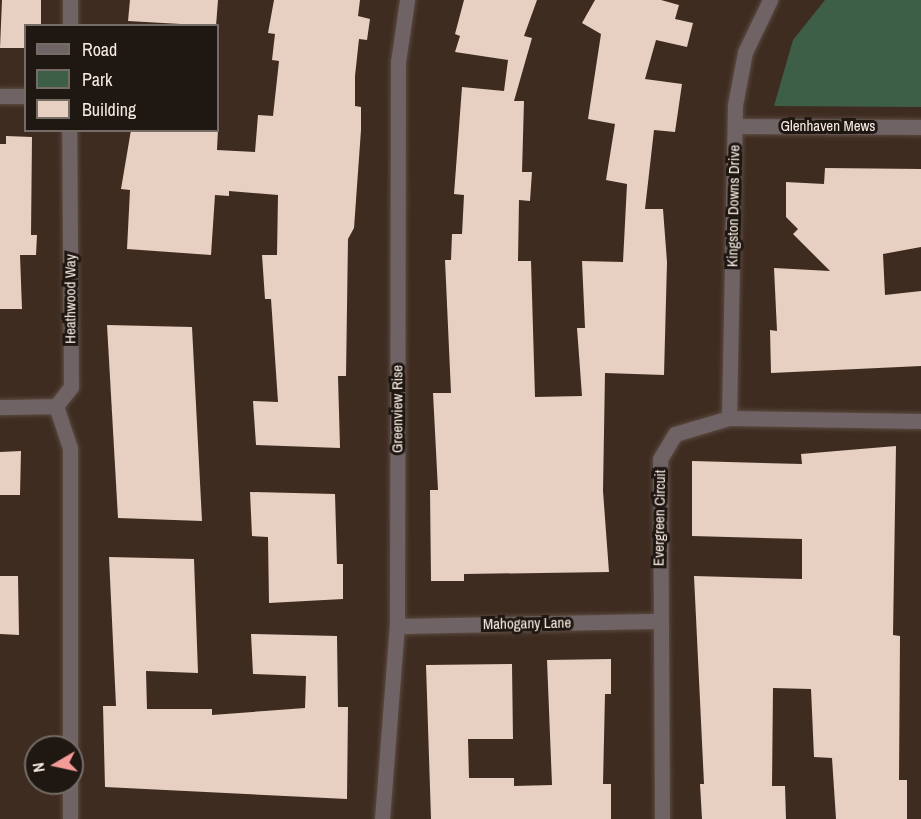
<!DOCTYPE html>
<style>
body{margin:0}
#map{position:relative;width:921px;height:819px;overflow:hidden;background:#3f2c21;font-family:"Archivo Narrow",sans-serif}
div>[style]{position:absolute}
[style*='--x']{left:calc(var(--x)*1px);top:calc(var(--y)*1px);width:calc(var(--w)*1px);rotate:calc(var(--a)*1deg)}
.green>*{inset:0;background:#3e5f47}
.building>*{inset:0;background:#e7cfc1}
.roads{filter:drop-shadow(0 0 2px #5c4b40) drop-shadow(0 0 2px #5c4b40)}
.minor>*{height:15px;margin:-7.5px;padding:0 7.5px;transform-origin:7.5px;border-radius:7.5px;background:#6f6365}
span{translate:-50% -50%;white-space:nowrap;text-align:center;line-height:1.15;-webkit-text-stroke:6px #1f1712;paint-order:stroke}
.street-label{font-size:15px;color:#f7ebe3}
.legend{position:absolute;left:24px;top:24px;width:195px;height:108px;box-sizing:border-box;background:#1f1712;border:2px solid #756c66;margin:0;padding:8px 10px;list-style:none;font-size:18px;color:#f7ebe3}
.legend li{display:flex;align-items:center;gap:12px;height:30px}
.legend b{width:30px;border:2px solid #756c66}
.north{position:absolute;left:24px;top:735px;width:60px;height:60px;box-sizing:border-box;background:#1f1712;border:2px solid #756c66;border-radius:50%;rotate:261deg;font-size:16px;font-weight:700;line-height:24px;text-align:center;color:#f7ebe3}
.north::after{content:'';display:block;margin:auto;width:21px;height:27px;background:#f59b97;clip-path:polygon(50% 0,100% 100%,50% 72%,0 100%)}
</style>
<div id="map">
<div class="green">
<div style="clip-path:polygon(825px 0,921px 0,921px 107px,774px 106px,793px 40px)"></div>
</div>
<div class="building">
<div style="clip-path:polygon(2px 0,41px 0,41px 26px,26px 26px,26px 48px,0 48px)"></div>
<div style="clip-path:polygon(130px 0,218px 0,216px 26px,128px 21px)"></div>
<div style="clip-path:polygon(274px 0,360px 0,358px 16px,370px 19px,367px 40px,359px 39px,355px 76px,355px 106px,361px 107px,361px 130px,354px 228px,348px 239px,346px 376px,338px 376px,340px 448px,256px 445px,253px 401px,278px 402px,271px 299px,265px 299px,262px 255px,277px 255px,278px 195px,229px 191px,229px 196px,215px 195px,211px 255px,127px 249px,130px 190px,121px 189px,131px 130px,218px 130px,217px 150px,255px 152px,258px 115px,273px 116px,279px 61px,272px 60px,275px 34px,268px 33px)"></div>
<div style="clip-path:polygon(464px 0,537px 0,524px 36px,532px 38px,514px 101px,524px 101px,522px 172px,532px 172px,530px 201px,519px 200px,518px 261px,531px 261px,535px 397px,582px 396px,577px 328px,585px 328px,582px 261px,623px 262px,627px 184px,606px 180px,615px 124px,588px 119px,601px 34px,582px 23px,595px 0,661px 0,679px 5px,675px 19px,693px 23px,687px 47px,656px 40px,645px 79px,682px 84px,675px 132px,654px 130px,645px 209px,663px 209px,667px 262px,664px 375px,605px 373px,603px 491px,609px 572px,464px 574px,464px 581px,431px 581px,430px 490px,438px 490px,433px 393px,451px 393px,445px 260px,451px 260px,452px 234px,462px 234px,464px 195px,454px 194px,462px 87px,504px 91px,508px 60px,455px 52px,460px 36px,455px 34px)"></div>
<div style="clip-path:polygon(6px 136px,32px 137px,31px 235px,37px 235px,36px 255px,20px 255px,22px 309px,0 309px,0 144px,6px 144px)"></div>
<div style="clip-path:polygon(825px 168px,921px 169px,921px 247px,883px 254px,885px 295px,921px 291px,921px 366px,771px 373px,770px 330px,777px 331px,774px 268px,830px 271px,793px 234px,798px 229px,786px 217px,786px 182px,824px 184px)"></div>
<div style="clip-path:polygon(107px 325px,192px 327px,202px 521px,118px 518px)"></div>
<div style="clip-path:polygon(896px 446px,893px 635px,900px 636px,899px 780px,907px 780px,907px 819px,836px 819px,832px 758px,814px 757px,811px 689px,773px 688px,772px 786px,785px 786px,786px 819px,702px 819px,700px 784px,704px 784px,694px 576px,802px 579px,802px 539px,692px 536px,692px 461px,802px 464px,801px 454px)"></div>
<div style="clip-path:polygon(21px 451px,20px 495px,0 495px,0 452px)"></div>
<div style="clip-path:polygon(250px 492px,335px 494px,337px 564px,343px 564px,343px 599px,269px 603px,268px 537px,252px 536px)"></div>
<div style="clip-path:polygon(109px 557px,194px 559px,198px 673px,146px 671px,147px 709px,212px 709px,212px 715px,305px 708px,306px 676px,253px 674px,251px 634px,337px 636px,338px 707px,348px 707px,347px 799px,105px 787px,103px 706px,116px 706px)"></div>
<div style="clip-path:polygon(0 576px,18px 576px,19px 635px,0 634px)"></div>
<div style="clip-path:polygon(611px 659px,611px 694px,605px 694px,603px 784px,611px 784px,611px 819px,431px 819px,426px 665px,512px 664px,513px 739px,468px 739px,469px 778px,514px 778px,514px 786px,552px 785px,547px 660px)"></div>
</div>
<div class="roads">
<div class="minor">
<div style="--x:70;--y:26;--w:26;--a:-90"></div>
<div style="--x:0;--y:96;--w:26;--a:0"></div>
<div style="--x:735;--y:126;--w:186;--a:0.3"></div>
<div style="--x:56;--y:406;--w:44;--a:71.6"></div>
<div style="--x:70;--y:448;--w:299;--a:90"></div>
<div style="--x:56;--y:406;--w:24;--a:-52"></div>
<div style="--x:71;--y:387;--w:257;--a:-90.4"></div>
<div style="--x:0;--y:407;--w:56;--a:-1"></div>
<div style="--x:729;--y:418;--w:313;--a:-88.9"></div>
<div style="--x:735;--y:105;--w:54;--a:-79.3"></div>
<div style="--x:745;--y:52;--w:58;--a:-64.3"></div>
<div style="--x:397;--y:626;--w:260;--a:-1.1"></div>
<div style="--x:70;--y:783;--w:36;--a:90"></div>
<div style="--x:382;--y:819;--w:194;--a:-85.6"></div>
<div style="--x:397;--y:626;--w:564;--a:-89.9"></div>
<div style="--x:398;--y:62;--w:63;--a:-81.7"></div>
<div style="--x:662;--y:819;--w:360;--a:-90.3"></div>
<div style="--x:660;--y:459;--w:29;--a:-59"></div>
<div style="--x:675;--y:434;--w:56;--a:-16.5"></div>
<div style="--x:729;--y:418;--w:192;--a:0.9"></div>
</div>
</div>
<div class="street-label">
<span style="left:828px;top:126px">Glenhaven Mews</span>
<span style="left:733px;top:206px;rotate:-89deg">Kingston Downs Drive</span>
<span style="left:70px;top:299px;rotate:-90deg">Heathwood Way</span>
<span style="left:397px;top:409px;rotate:-90deg">Greenview Rise</span>
<span style="left:659px;top:518px;rotate:-89deg">Evergreen Circuit</span>
<span style="left:527px;top:623px;rotate:-1deg">Mahogany Lane</span>
</div>
<ul class="legend">
<li><b style="height:8px;background:#6f6365"></b>Road</li>
<li><b style="height:16px;background:#3e5f47"></b>Park</li>
<li><b style="height:16px;background:#e7cfc1"></b>Building</li>
</ul>
<div class="north">N</div>
</div>
